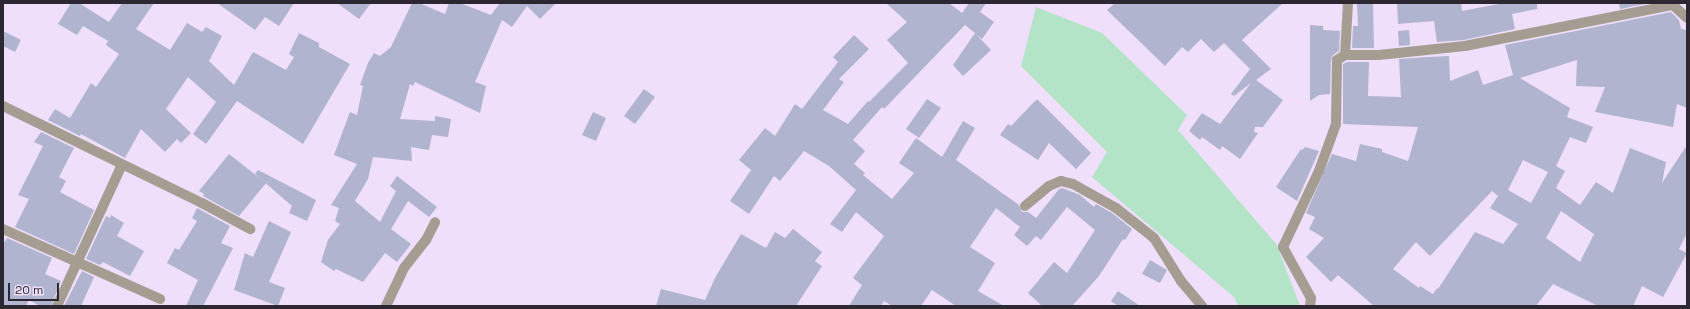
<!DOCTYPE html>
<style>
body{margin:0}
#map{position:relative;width:1690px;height:309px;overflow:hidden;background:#efdffa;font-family:"Space Grotesk",sans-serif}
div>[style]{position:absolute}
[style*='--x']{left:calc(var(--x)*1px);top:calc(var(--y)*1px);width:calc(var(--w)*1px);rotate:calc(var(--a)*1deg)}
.green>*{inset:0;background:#b4e4c7}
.building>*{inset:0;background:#b1b4cf}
.street>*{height:10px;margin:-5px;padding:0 5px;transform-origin:5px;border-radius:5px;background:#a59c92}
span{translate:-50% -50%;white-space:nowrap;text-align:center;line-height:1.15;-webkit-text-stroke:3px #efdffa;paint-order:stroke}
.frame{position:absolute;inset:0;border:4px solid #2d2731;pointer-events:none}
.scale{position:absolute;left:8px;top:283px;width:51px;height:18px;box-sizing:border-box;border:2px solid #2d2731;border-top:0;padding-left:5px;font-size:12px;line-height:14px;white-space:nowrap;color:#2d2731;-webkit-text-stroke:3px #efdffa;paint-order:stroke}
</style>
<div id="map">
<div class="green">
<div style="clip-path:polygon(1036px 7px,1102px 33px,1187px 115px,1178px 130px,1277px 245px,1300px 306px,1238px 306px,1234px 297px,1092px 177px,1107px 152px,1021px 66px)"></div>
</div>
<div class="building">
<div style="clip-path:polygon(71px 3px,79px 3px,109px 22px,122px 3px,154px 3px,136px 29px,170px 50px,187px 23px,202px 32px,206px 27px,222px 36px,209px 61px,234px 85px,253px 52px,286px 70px,294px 57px,289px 54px,299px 33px,319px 43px,319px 47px,350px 64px,303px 144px,237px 101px,206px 144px,193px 134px,216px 102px,188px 77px,166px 109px,191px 133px,181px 143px,177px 139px,165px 152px,141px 129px,125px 158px,81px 134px,80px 136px,48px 120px,55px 109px,70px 118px,91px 83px,96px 87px,119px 54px,106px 45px,108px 41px,83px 26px,77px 35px,58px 24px)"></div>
<div style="clip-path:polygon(217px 3px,294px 3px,279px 26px,265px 17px,255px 30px)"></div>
<div style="clip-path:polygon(337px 3px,371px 3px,359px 19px)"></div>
<div style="clip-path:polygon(412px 3px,419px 3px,445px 14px,449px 3px,460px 3px,491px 15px,500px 3px,556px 3px,540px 19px,527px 6px,512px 27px,502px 20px,475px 82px,486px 86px,480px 113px,415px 82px,413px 86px,410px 84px,400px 119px,435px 121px,435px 116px,451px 119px,448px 137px,432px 135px,429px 150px,411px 147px,412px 161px,373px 157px,368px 179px,355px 201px,380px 222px,396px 191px,390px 186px,397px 176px,437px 207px,429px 217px,408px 201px,391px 229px,411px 244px,397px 262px,385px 253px,363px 282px,336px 269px,334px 271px,321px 262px,328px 240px,340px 224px,335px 221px,339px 208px,331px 205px,357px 164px,334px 155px,350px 112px,357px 115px,363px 86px,360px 85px,368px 63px,374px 53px,380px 56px,391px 47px)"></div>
<div style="clip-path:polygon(886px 3px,949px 3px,962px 13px,969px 3px,986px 3px,980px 12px,994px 22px,982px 39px,977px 35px,991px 50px,963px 76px,953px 65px,975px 33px,965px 25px,884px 109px,882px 107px,853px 140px,865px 151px,854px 164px,865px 173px,863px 175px,892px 199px,914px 173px,899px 163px,916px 138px,942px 157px,963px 121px,975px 128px,956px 160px,1019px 205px,1022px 212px,1028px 212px,1036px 218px,1059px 189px,1062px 188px,1080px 195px,1094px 207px,1096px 204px,1112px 213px,1132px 229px,1125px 240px,1123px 239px,1099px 276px,1072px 306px,1042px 306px,1028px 293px,1054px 262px,1067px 273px,1095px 230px,1067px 207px,1041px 240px,1036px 236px,1027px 246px,1014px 235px,1020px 227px,996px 208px,970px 247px,995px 263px,978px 291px,1004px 306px,956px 306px,932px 290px,921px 306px,892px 306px,884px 301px,881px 306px,849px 306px,862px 285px,853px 278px,884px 236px,856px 212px,842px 232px,830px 224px,856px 190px,829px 166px,804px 151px,780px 181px,774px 176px,749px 214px,730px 201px,751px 170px,739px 160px,765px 128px,775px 136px,795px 104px,802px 109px,838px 62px,833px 57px,854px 35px,869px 49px,839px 79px,844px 82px,823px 110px,848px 124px,868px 101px,869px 102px,908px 63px,887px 40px,907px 22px)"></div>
<div style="clip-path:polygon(1115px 3px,1283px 3px,1242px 40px,1271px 69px,1256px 80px,1283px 100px,1263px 127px,1255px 127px,1254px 132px,1258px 133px,1240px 159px,1222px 146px,1220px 150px,1202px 137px,1200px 140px,1189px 131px,1202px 113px,1220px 124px,1251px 83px,1234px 96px,1231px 94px,1250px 69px,1224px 43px,1214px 52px,1201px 39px,1188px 52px,1182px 47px,1165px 66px,1107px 10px)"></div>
<div style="clip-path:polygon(1357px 3px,1373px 3px,1374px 48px,1352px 48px,1353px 26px,1358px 26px)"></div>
<div style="clip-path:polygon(1397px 3px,1461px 3px,1462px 11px,1504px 3px,1537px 3px,1537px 9px,1512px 14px,1515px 29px,1464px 40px,1437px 42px,1434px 21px,1398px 24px)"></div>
<div style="clip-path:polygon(1619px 3px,1650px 3px,1620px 9px)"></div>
<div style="clip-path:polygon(evenodd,1671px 12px,1679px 20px,1681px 29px,1687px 30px,1687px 108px,1677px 104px,1673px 127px,1595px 112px,1605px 87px,1576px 86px,1577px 60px,1520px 78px,1570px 108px,1567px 117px,1593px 127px,1586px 143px,1570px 137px,1556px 166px,1565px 171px,1556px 188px,1580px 205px,1596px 182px,1613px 193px,1630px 148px,1666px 162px,1662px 183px,1687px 145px,1687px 233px,1679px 249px,1687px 253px,1663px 297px,1642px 286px,1633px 306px,1598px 306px,1553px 284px,1536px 306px,1374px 306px,1338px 275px,1331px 282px,1306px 257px,1324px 238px,1309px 229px,1315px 217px,1306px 213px,1332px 154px,1356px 161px,1360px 144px,1382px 149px,1382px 152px,1408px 161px,1418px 127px,1343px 124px,1343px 64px,1347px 62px,1369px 62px,1368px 96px,1401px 97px,1399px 59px,1427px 57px,1449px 56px,1450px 81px,1478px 70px,1483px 85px,1513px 75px,1505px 45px,1671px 12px,1523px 160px,1548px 172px,1531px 203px,1508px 190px,1523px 160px,1671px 12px,1492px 191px,1498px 196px,1490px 208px,1518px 224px,1503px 244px,1475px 232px,1438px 289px,1437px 288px,1433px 294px,1420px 286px,1419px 288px,1393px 269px,1416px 242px,1430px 256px,1492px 191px,1671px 12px,1561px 211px,1594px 234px,1580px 262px,1546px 238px,1561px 211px)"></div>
<div style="clip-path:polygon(1310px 25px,1323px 26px,1323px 30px,1340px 31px,1339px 51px,1333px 55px,1331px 60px,1330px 94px,1319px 95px,1310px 101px)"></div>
<div style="clip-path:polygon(1409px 30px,1410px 45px,1399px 46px,1398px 31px)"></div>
<div style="clip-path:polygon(3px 31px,21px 40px,15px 52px,3px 46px)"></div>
<div style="clip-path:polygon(644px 89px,655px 97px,635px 124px,624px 116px)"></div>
<div style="clip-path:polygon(927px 99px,941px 108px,919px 138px,906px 129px)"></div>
<div style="clip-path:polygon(1037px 99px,1091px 153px,1076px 169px,1049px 143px,1038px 160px,1000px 135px,1008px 124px,1011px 126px)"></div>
<div style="clip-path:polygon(593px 112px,606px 118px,596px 141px,582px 135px)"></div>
<div style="clip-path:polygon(41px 132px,74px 148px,59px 177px,66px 181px,60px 192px,94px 210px,74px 254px,15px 227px,29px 199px,18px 195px,43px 146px,34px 142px)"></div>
<div style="clip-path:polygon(1305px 147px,1319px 151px,1297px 201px,1276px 187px,1301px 149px,1302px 150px)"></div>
<div style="clip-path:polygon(229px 154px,266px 183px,239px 216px,203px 196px,204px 194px,199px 191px)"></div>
<div style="clip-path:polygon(258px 170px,316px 200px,307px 221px,289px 213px,292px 206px,255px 174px)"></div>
<div style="clip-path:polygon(197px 208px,230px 226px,221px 243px,233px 248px,203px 306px,186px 306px,198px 280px,167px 263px,175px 248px,179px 250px,197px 221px,192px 218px)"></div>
<div style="clip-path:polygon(111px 215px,124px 223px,117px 236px,144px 251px,130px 276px,103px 262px,100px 265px,86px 259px,106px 216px,110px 218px)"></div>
<div style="clip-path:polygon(269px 221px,291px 232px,269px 282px,285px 288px,278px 306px,234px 290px,245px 253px,253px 257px)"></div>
<div style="clip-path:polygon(793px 229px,822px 252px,815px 261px,822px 266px,796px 306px,656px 306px,661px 289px,705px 300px,715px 278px,741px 234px,766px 248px,775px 232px,785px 238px)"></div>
<div style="clip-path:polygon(7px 238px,52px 258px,45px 274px,61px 281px,51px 306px,40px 306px,29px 300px,26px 306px,3px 306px,3px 244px)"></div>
<div style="clip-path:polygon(1150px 260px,1167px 270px,1160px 283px,1142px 274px)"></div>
<div style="clip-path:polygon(82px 271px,94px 277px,81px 306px,64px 306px)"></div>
<div style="clip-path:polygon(1118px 291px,1140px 306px,1118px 306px,1111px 301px)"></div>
</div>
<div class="street">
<div style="--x:1345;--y:55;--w:34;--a:0"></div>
<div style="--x:1379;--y:55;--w:86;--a:-6"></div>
<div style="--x:1465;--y:46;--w:212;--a:-11.2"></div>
<div style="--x:1673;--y:5;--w:19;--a:43"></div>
<div style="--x:3;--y:106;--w:221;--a:26"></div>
<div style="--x:202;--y:203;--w:55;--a:28.4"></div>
<div style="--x:1025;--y:206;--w:31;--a:-40"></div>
<div style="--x:1049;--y:186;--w:13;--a:-23"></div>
<div style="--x:1061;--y:181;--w:12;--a:14"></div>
<div style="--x:1073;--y:184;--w:49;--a:29.2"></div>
<div style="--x:1116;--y:208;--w:48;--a:38.3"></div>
<div style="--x:1154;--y:238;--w:51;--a:57.9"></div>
<div style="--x:1181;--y:281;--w:33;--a:50"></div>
<div style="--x:3;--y:229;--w:172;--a:24"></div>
<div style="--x:57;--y:306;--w:155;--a:-65.3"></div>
<div style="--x:386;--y:306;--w:42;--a:-64.7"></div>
<div style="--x:404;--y:268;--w:36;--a:-52"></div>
<div style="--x:426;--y:240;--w:20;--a:-63"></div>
<div style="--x:1310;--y:306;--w:8;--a:-83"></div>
<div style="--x:1311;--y:298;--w:58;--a:-118.8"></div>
<div style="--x:1283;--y:247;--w:84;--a:-64.7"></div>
<div style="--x:1319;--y:171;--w:50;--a:-70.1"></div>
<div style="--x:1336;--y:124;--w:64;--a:-89.1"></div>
<div style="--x:1337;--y:60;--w:9;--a:-32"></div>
<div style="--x:1345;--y:55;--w:52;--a:-86.7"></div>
</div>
<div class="frame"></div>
<div class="scale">20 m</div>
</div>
